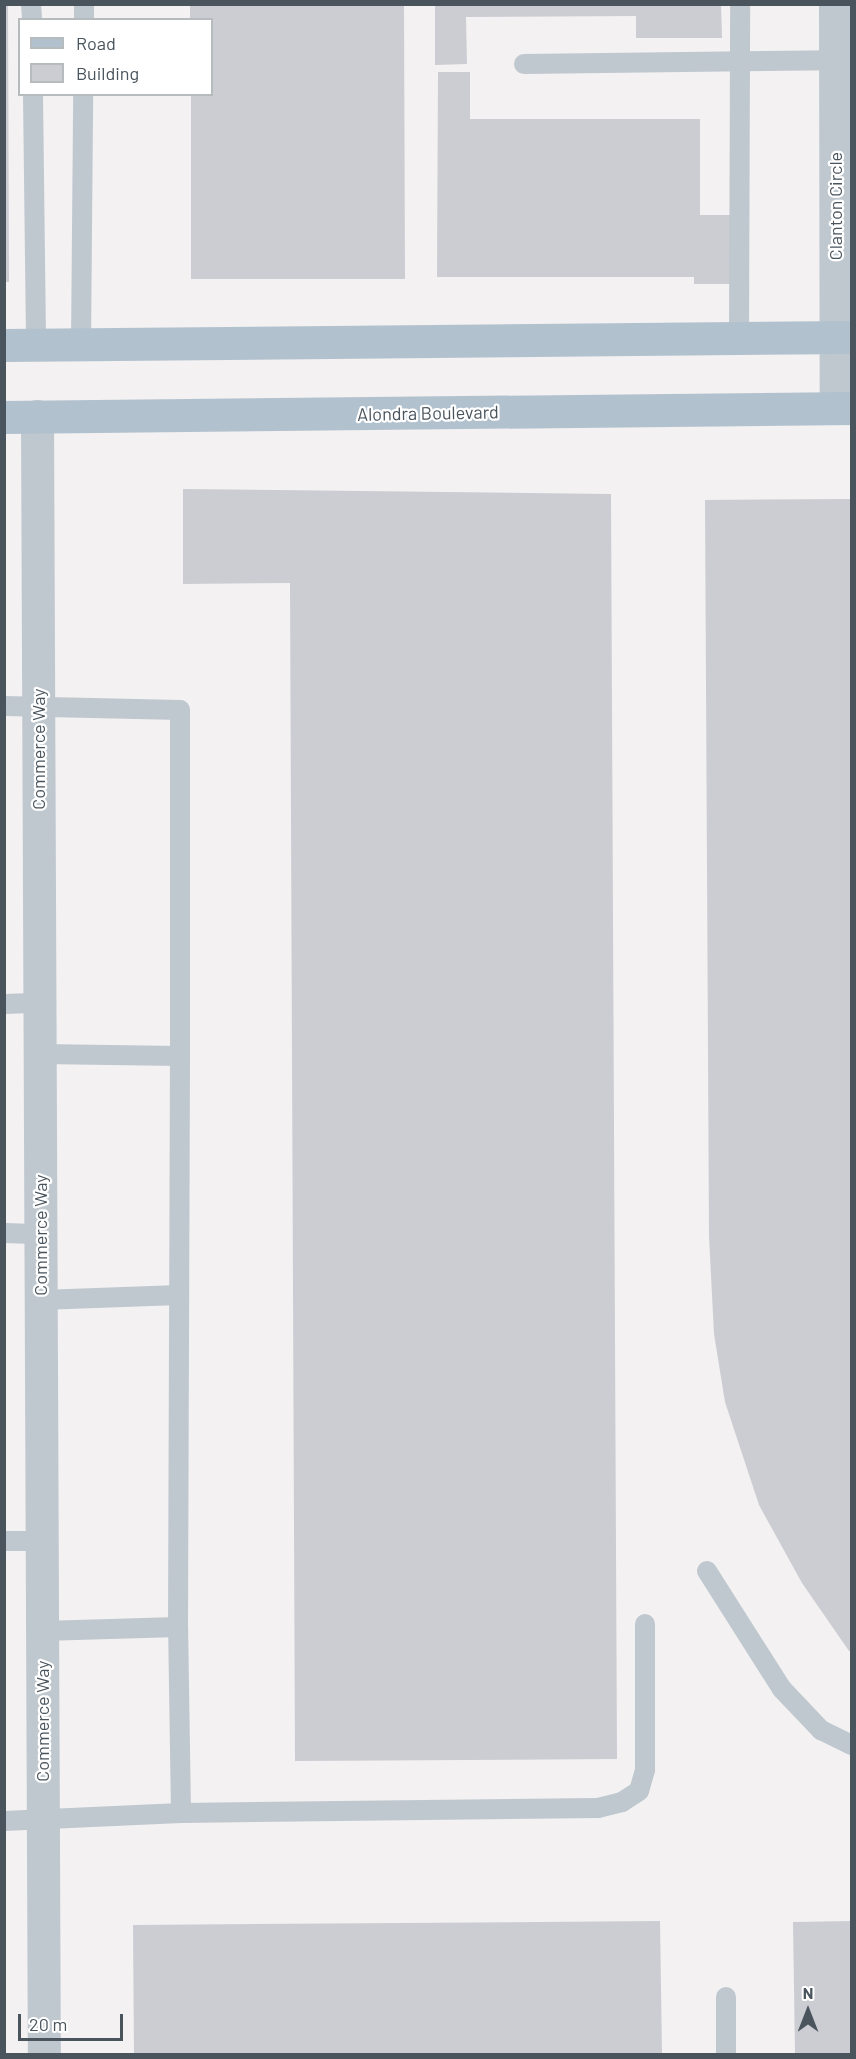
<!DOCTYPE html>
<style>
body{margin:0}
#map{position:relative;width:856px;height:2059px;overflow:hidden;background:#f3f1f1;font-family:Barlow,sans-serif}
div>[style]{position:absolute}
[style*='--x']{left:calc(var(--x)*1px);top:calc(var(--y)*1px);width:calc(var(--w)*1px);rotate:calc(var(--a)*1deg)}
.building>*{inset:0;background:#cbcdd3}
.service>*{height:20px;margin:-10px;padding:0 10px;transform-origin:10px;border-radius:10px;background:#bfc8cf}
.minor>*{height:33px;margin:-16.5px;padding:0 16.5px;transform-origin:16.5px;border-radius:16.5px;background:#bfc8cf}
.primary>*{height:33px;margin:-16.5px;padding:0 16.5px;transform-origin:16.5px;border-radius:16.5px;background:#b2c1ce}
span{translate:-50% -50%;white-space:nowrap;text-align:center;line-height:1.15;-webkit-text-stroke:4.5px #fff;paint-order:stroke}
.street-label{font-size:18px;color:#49545d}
.frame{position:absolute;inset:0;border:6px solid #49545d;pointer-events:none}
.legend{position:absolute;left:18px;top:18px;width:195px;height:78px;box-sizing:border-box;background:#fff;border:2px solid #b6bbbe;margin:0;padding:8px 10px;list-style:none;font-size:18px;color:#49545d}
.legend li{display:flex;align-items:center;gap:12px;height:30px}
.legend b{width:30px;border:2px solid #b6bbbe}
.north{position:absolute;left:778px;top:1981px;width:60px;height:60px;-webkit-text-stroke:4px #fff;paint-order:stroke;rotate:0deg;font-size:16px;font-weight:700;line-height:24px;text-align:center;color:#49545d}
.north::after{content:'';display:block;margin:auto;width:21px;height:27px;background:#49545d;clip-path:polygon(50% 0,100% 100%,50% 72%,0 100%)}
.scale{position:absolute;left:18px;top:2014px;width:105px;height:27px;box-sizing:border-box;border:3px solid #49545d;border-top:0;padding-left:8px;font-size:18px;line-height:21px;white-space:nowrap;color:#49545d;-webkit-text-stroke:4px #fff;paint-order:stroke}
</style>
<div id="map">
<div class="building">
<div style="clip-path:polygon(4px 4px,8px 4px,9px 282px,4px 282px)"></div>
<div style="clip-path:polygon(190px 4px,404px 4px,405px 279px,191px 279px,191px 94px,212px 94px,212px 20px,190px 20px)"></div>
<div style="clip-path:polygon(435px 4px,721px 4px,722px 38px,636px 38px,636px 16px,466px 17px,467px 64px,435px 65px)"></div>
<div style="clip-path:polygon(438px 72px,470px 72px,470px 119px,700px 119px,700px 215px,731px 215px,731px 284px,694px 284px,694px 277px,437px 277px)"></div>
<div style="clip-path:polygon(183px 489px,611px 494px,617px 1759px,295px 1761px,290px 583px,183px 584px)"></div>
<div style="clip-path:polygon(852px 499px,852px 1651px,849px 1651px,802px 1583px,759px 1505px,725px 1402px,714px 1334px,709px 1236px,705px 500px)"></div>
<div style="clip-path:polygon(660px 1921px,662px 2054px,134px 2054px,133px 1925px)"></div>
<div style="clip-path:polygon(852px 1921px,852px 2054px,795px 2054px,793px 1922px)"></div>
</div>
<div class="service">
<div style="--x:31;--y:4;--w:16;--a:86"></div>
<div style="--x:84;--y:20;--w:16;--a:-90"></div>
<div style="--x:524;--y:64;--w:311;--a:-0.7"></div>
<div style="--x:33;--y:94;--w:251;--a:89.3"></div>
<div style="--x:739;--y:339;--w:335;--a:-89.8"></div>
<div style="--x:81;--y:345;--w:251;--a:-89.5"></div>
<div style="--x:4;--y:706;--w:176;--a:1.3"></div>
<div style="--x:180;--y:710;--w:346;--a:90"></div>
<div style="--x:180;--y:1056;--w:140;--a:-179.2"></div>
<div style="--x:4;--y:1004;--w:36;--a:-2"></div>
<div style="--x:4;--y:1233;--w:37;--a:2"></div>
<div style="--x:41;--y:1300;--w:138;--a:-2.1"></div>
<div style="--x:4;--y:1541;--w:38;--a:0"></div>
<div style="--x:707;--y:1571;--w:140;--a:57.6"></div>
<div style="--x:782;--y:1689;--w:57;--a:46.4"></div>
<div style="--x:821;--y:1730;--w:34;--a:26"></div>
<div style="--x:42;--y:1631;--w:136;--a:-1.7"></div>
<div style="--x:178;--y:1627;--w:571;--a:-89.8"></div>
<div style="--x:181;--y:1813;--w:417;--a:-0.7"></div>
<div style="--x:598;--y:1808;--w:25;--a:-14"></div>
<div style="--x:622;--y:1802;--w:20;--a:-33"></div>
<div style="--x:639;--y:1791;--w:22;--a:-74"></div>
<div style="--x:645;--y:1770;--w:146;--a:-90"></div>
<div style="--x:4;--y:1821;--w:177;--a:-2.6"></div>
<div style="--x:181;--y:1813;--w:186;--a:-90.9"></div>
<div style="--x:726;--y:1997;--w:57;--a:90"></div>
</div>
<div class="minor">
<div style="--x:835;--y:4;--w:404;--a:89.9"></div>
<div style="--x:37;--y:416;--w:1638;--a:89.76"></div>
</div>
<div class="primary">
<div style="--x:4;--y:345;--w:848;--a:-0.54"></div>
<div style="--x:4;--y:417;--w:848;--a:-0.61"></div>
</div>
<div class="street-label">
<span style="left:835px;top:206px;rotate:-90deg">Clanton Circle</span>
<span style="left:428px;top:413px;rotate:-1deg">Alondra Boulevard</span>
<span style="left:38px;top:749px;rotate:-90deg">Commerce Way</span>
<span style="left:40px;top:1235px;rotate:-90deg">Commerce Way</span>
<span style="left:42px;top:1721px;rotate:-90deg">Commerce Way</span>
</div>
<div class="frame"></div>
<ul class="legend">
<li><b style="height:8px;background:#b2c1ce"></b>Road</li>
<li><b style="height:16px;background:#cbcdd3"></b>Building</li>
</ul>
<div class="north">N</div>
<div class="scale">20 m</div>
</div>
